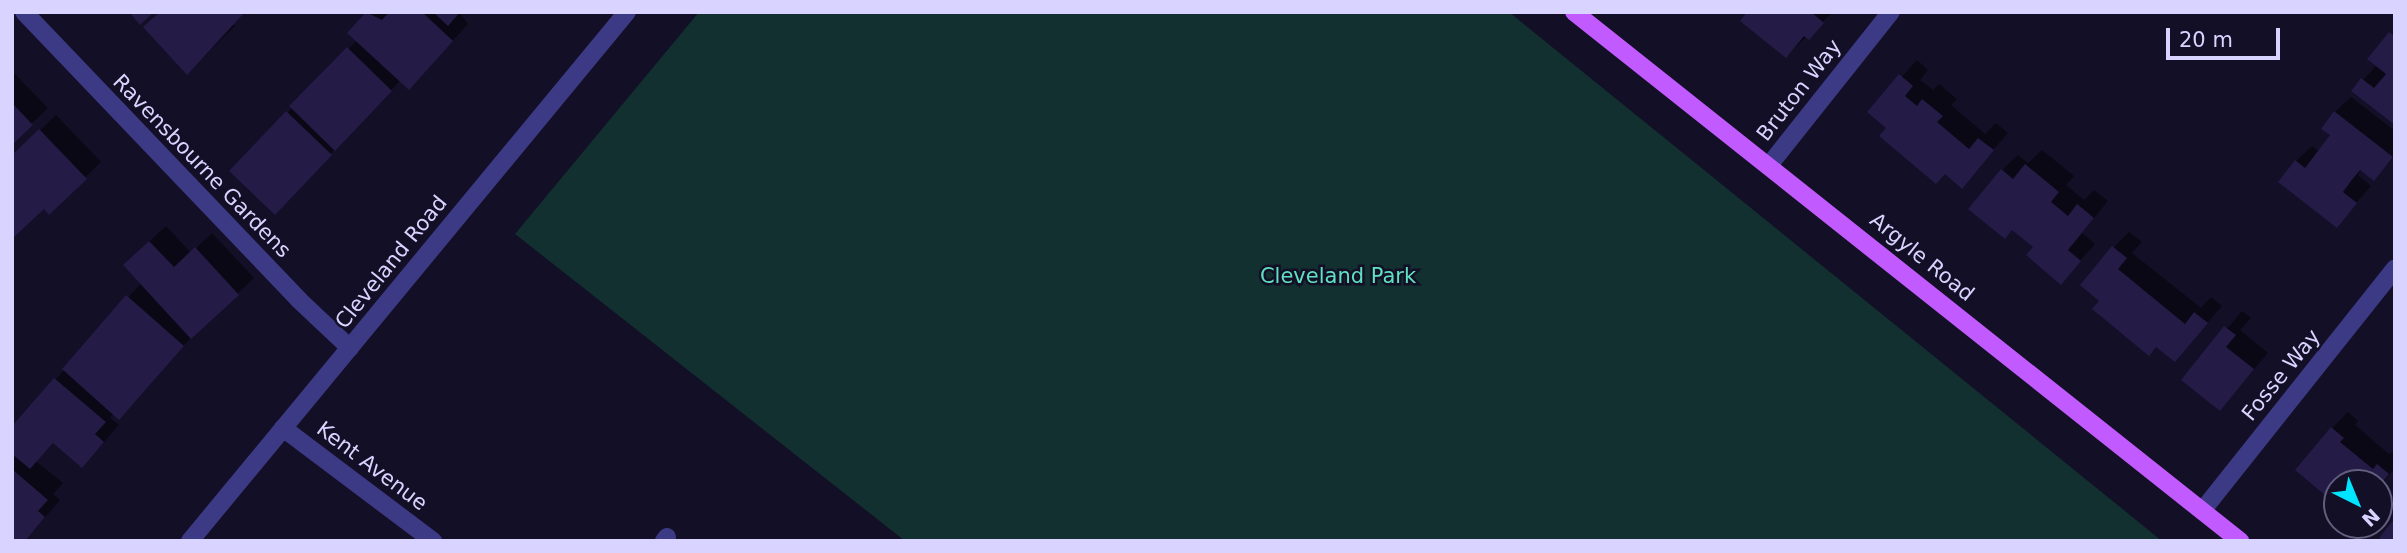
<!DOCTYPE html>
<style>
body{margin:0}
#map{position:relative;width:2407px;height:553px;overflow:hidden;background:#130f26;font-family:"DejaVu Sans",sans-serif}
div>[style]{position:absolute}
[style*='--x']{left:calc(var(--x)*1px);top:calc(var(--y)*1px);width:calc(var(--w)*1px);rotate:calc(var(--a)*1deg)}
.green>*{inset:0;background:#12302f}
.shadow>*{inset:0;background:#0007}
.building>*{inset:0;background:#241b47}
.minor>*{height:18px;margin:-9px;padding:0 9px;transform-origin:9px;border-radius:9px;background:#3d3a85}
.major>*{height:18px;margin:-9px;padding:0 9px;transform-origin:9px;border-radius:9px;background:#c25bff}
span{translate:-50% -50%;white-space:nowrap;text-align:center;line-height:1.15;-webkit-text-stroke:5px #130f26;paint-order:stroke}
.street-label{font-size:21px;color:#d9d4ff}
.park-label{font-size:21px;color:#5fe0c0}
.frame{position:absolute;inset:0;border:14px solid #d9d4ff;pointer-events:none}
.north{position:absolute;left:2323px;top:469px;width:70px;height:70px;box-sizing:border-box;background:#130f26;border:2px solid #625e7d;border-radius:50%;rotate:137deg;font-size:19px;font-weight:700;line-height:28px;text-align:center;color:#d9d4ff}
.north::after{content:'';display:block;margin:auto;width:24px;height:32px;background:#00e5ff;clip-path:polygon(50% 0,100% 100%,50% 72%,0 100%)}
.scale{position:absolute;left:2166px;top:28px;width:114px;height:32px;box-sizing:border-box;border:4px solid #d9d4ff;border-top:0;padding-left:9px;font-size:21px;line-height:24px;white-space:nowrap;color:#d9d4ff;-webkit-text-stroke:5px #130f26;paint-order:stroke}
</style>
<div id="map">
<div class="green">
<div style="clip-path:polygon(699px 12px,1509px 12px,2162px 541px,905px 541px,515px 234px)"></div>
</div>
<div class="shadow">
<div style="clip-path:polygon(368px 12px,459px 12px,468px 24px,424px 72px,401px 80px,275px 212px,232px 171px,357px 40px,349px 33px)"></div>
<div style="clip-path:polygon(1749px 12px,1833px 12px,1786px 56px)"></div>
<div style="clip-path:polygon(232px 22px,235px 26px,187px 73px)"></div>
<div style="clip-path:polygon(2395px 29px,2395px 123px,2354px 90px,2377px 65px)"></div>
<div style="clip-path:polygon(1917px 60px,1928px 70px,1920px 80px,1933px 90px,1939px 84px,1957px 99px,1951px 105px,1985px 134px,1996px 123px,2008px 133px,1961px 186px,1870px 112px)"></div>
<div style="clip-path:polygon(12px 71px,48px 108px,12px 142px)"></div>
<div style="clip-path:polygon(2351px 97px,2395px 131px,2395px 156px,2374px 178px,2362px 169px,2358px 175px,2371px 186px,2337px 225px,2296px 161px,2312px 146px,2319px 151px,2332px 135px,2335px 112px)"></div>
<div style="clip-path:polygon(56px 115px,101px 162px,49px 212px,12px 157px)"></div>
<div style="clip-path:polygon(2042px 150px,2074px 176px,2066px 185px,2084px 200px,2094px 190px,2108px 201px,2082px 233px,2095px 244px,2061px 282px,2036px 247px,2002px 170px,2018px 155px,2028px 163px)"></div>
<div style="clip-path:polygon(166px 226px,191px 253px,212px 233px,254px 278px,194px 334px,135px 402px,114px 413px,110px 418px,119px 425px,97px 450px,54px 442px,36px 461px,63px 483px,53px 494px,60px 500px,29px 536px,12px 541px,12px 429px,142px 282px,141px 249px)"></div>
<div style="clip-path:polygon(2129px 232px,2142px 242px,2132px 253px,2201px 308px,2211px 297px,2222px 306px,2175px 360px,2102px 300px,2113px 248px)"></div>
<div style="clip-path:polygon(2242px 311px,2251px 318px,2240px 330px,2268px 353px,2220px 409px,2184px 380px)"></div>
<div style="clip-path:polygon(2348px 412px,2358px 421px,2355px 425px,2389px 454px,2395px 450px,2395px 468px,2379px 487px,2379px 483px,2337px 483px,2337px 502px,2332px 428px)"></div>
</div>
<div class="building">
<div style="clip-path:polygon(129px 12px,154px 12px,140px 25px)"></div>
<div style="clip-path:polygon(160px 12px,245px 12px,187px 75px,143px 27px)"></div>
<div style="clip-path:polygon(366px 12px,382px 20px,389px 12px,422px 12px,453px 41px,409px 90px,347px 33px)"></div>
<div style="clip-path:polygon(433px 12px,460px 12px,448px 26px)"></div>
<div style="clip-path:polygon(1747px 12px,1811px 12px,1824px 23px,1809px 40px,1804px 36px,1786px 58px,1740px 21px)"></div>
<div style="clip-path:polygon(2389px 32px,2395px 36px,2395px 125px,2351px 91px,2361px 78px,2374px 88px,2386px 74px,2367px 59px)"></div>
<div style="clip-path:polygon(347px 47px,392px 91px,335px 151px,289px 106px)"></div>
<div style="clip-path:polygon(1899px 74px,1913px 86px,1905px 96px,1917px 106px,1922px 99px,1943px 116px,1937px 122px,1969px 149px,1978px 138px,1994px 150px,1962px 189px,1945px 174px,1936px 184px,1879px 136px,1886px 128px,1867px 112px)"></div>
<div style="clip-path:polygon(12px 103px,33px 125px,12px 145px)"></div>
<div style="clip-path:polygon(286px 111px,332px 155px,275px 215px,229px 171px)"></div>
<div style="clip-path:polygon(2334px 111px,2393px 157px,2374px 181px,2360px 170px,2351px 181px,2343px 192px,2357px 203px,2337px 228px,2278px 182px,2295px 160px,2305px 168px,2330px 135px,2321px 129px)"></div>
<div style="clip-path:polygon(39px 129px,87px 179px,49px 215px,44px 209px,12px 239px,12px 155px)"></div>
<div style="clip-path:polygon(2025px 164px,2059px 192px,2051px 202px,2068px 216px,2077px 204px,2094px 218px,2068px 250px,2081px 261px,2061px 285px,2026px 255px,2033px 247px,2012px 230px,2005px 239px,1968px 209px,2001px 169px,2013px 179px)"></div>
<div style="clip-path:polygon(149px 241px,174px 267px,195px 247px,239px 295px,191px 339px,123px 265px)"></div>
<div style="clip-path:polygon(2112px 246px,2127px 258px,2118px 269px,2185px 324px,2194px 312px,2208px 323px,2175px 362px,2156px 347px,2149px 356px,2092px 309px,2099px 301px,2080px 285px)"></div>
<div style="clip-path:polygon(126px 295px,184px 346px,119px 420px,62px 369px)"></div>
<div style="clip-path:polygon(2224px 326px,2236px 335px,2226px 347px,2254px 369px,2220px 411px,2181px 380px)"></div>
<div style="clip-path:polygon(54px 378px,106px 422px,95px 434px,104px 442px,82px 468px,53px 443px,30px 469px,12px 454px,12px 426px)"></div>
<div style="clip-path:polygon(2331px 427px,2344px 438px,2340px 442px,2373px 469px,2377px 464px,2389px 474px,2379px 486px,2337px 483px,2337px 505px,2295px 470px)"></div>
<div style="clip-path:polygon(12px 469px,48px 500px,38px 511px,45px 517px,25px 541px,12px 541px)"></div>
<div style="clip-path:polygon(2395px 518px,2395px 541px,2383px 541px,2379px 538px)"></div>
</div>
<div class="minor">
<div style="--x:24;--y:12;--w:398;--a:46.3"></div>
<div style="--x:299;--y:300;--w:70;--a:43.3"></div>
<div style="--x:1770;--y:164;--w:194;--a:-51.5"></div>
<div style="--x:283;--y:428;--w:188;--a:37"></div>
<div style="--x:2202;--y:511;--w:310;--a:-51.5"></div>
<div style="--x:190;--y:541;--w:686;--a:-50.44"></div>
<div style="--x:664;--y:541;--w:5;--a:-53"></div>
</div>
<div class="major">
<div style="--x:1574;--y:12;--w:851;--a:38.46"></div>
</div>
<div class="street-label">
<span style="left:1799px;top:90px;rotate:-52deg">Bruton Way</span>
<span style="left:202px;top:166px;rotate:46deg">Ravensbourne Gardens</span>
<span style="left:1922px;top:257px;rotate:39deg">Argyle Road</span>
<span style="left:391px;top:262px;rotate:-51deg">Cleveland Road</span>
<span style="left:2281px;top:375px;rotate:-51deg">Fosse Way</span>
<span style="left:372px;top:466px;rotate:37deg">Kent Avenue</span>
</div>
<div class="park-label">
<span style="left:1338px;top:276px">Cleveland Park</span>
</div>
<div class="frame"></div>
<div class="north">N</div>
<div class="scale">20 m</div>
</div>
